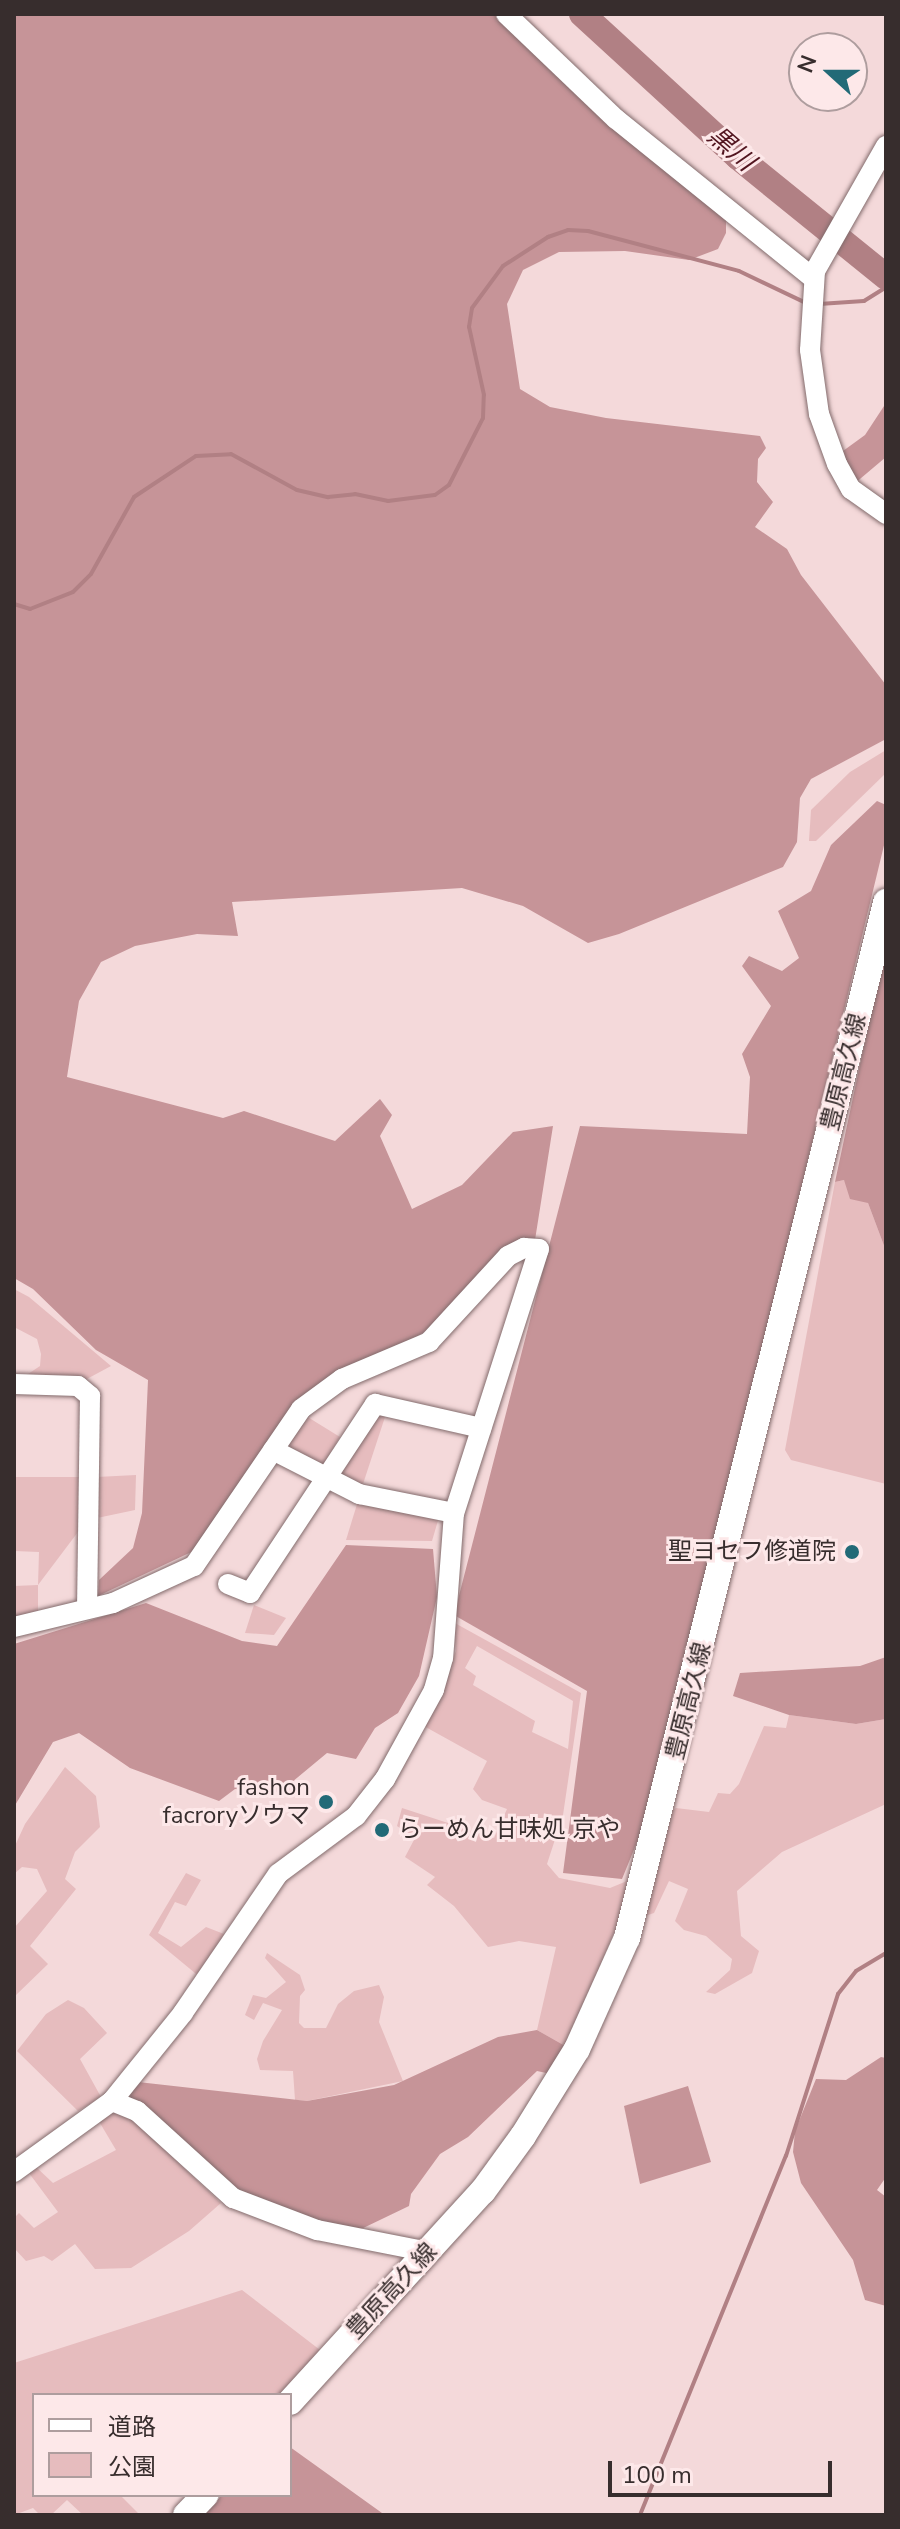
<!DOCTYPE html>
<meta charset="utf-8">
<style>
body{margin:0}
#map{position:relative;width:900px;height:2529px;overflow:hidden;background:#f4d9da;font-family:"Nunito Sans","Noto Sans JP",sans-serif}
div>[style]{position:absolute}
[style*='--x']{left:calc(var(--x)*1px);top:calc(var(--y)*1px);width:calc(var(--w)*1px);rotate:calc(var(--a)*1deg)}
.green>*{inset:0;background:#e6bcbe}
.forest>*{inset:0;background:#c69498}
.stream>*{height:4px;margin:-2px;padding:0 2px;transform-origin:2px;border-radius:2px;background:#b18084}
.river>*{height:26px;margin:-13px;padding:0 13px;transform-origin:13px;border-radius:13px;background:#b18084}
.roads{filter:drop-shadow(0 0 2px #826b6c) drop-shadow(0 0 2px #826b6c)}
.minor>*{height:20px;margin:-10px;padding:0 10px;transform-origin:10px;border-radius:10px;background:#fff}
.major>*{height:26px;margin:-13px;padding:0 13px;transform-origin:13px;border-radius:13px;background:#fff}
.dots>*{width:22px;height:22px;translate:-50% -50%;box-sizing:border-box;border:4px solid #fde8e9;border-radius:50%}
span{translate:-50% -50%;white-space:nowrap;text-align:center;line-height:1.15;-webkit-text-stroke:6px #fde8e9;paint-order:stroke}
.street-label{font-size:24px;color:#372d2d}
.poi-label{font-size:24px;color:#372d2d}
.right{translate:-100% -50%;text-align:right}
.left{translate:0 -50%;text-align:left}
.water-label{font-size:26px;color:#52151f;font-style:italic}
.frame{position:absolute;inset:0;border:16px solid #372d2d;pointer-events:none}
.legend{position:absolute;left:32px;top:2393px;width:260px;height:104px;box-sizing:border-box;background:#fde8e9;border:2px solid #ae9d9e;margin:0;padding:10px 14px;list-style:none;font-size:24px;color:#372d2d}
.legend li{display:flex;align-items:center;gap:16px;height:40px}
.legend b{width:40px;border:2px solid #ae9d9e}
.north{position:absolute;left:788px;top:32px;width:80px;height:80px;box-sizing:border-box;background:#fde8e9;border:2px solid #ae9d9e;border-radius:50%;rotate:291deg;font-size:22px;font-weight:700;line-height:32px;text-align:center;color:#372d2d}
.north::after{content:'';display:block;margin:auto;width:28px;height:36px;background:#226a77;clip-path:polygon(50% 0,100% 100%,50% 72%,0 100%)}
.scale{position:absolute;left:608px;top:2461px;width:224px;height:36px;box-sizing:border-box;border:4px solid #372d2d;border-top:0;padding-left:10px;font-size:24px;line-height:28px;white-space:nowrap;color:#372d2d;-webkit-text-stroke:6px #fde8e9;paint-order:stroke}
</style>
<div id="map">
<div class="green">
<div style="clip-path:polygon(886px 750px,886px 773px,816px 841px,809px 841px,811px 810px,850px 772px)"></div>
<div style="clip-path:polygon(844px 1180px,868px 1203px,886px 1251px,886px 1484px,791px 1460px,785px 1450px,835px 1182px)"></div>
<div style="clip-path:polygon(14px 1289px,29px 1297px,111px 1366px,85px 1380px,22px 1378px,40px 1366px,41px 1354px,37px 1339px,14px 1327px)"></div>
<div style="clip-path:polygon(386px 1414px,362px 1487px,342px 1482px,339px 1468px,372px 1415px)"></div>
<div style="clip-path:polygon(306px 1416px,340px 1437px,324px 1464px,316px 1466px,294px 1454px,288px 1442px)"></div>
<div style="clip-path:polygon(136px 1475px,135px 1510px,97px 1518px,97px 1477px)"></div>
<div style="clip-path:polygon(14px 1477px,82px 1477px,81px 1528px,38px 1585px,38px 1616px,14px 1622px,14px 1586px,38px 1585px,39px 1552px,14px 1551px)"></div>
<div style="clip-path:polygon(358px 1501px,439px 1517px,432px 1541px,346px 1540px)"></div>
<div style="clip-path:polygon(254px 1605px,286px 1618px,274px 1635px,245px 1633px)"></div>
<div style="clip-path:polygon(evenodd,453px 1622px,581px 1693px,563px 1815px,547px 1864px,559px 1878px,610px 1888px,627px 1881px,657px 1819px,676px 1808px,709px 1812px,718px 1793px,730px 1794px,739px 1784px,764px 1726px,786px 1728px,789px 1715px,856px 1724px,886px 1719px,886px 1804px,782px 1852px,737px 1891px,741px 1936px,759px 1951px,752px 1973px,715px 1994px,706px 1992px,730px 1970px,732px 1959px,706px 1936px,684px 1930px,675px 1921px,688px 1889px,669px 1881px,654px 1913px,617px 1925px,567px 2047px,537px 2030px,556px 1947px,519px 1941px,488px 1947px,454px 1906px,427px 1885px,435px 1877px,405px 1857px,415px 1838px,397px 1826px,402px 1808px,494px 1838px,507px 1809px,482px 1800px,473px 1789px,487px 1761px,422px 1725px,456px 1651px,453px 1622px,477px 1646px,573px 1701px,568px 1749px,532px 1732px,535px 1721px,473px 1685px,476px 1676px,465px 1668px,477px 1646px)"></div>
<div style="clip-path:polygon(65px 1767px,96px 1796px,100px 1827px,75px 1852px,65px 1879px,76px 1889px,30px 1946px,48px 1964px,14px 1997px,14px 1928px,47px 1891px,37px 1869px,22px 1867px,14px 1874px,14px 1848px,25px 1824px)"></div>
<div style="clip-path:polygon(186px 1873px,201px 1880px,186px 1906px,175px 1902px,158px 1933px,181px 1947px,206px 1927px,224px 1934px,228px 1939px,201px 1978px,149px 1935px)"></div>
<div style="clip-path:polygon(267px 1953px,300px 1975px,305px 1990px,300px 1996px,299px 2023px,304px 2028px,326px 2028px,338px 2004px,354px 1991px,379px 1985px,384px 1997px,379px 2022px,403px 2081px,307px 2101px,295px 2100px,293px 2071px,260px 2070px,257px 2059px,263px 2041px,282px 2010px,263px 2003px,254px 2020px,245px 2015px,253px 1995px,266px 1998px,286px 1982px,265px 1958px)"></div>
<div style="clip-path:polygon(68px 2000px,84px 2008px,107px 2033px,80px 2059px,101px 2097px,78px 2111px,17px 2051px,46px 2014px)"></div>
<div style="clip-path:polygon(109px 2111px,129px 2116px,221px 2203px,189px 2231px,131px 2268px,95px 2269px,75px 2244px,52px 2261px,44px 2256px,26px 2261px,14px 2248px,14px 2218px,19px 2213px,34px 2228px,58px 2212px,29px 2173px,36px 2167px,53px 2183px,116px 2150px,97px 2118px)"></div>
<div style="clip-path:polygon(242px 2290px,324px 2353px,285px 2395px,34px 2395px,34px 2495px,120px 2495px,140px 2515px,83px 2515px,67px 2500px,51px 2515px,40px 2515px,33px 2508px,14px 2515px,14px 2363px)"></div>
</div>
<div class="forest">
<div style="clip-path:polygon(14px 14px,500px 14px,726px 215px,726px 233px,718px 249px,689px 260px,625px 251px,559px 252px,523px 270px,507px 304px,520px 389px,550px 407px,606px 418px,760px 436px,766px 448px,758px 459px,757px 482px,773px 502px,755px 527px,787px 549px,801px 575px,886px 685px,886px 739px,811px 779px,800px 798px,797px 842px,783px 867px,619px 934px,588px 943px,523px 906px,462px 888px,232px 902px,238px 936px,197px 934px,135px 946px,101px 962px,79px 1001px,67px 1077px,223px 1118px,244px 1111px,335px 1141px,380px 1099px,392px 1115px,380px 1136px,412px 1209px,462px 1185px,513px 1132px,553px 1126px,535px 1240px,427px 1330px,394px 1352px,338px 1375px,202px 1547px,98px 1596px,99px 1580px,133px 1548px,142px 1513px,148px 1380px,96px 1350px,33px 1289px,14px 1278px)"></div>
<div style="clip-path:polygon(886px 403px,886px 457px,854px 484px,843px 451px,865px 435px)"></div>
<div style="clip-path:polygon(877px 801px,886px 805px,886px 837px,651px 1808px,622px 1879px,563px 1873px,587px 1691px,454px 1615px,580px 1126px,747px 1134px,750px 1077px,742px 1054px,771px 1006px,742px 966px,749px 956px,782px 971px,799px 958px,778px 911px,811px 891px,831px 845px)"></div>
<div style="clip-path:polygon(886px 942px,886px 1251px,868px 1203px,850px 1199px,844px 1180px,835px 1182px)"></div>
<div style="clip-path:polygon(346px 1545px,433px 1549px,437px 1597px,419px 1676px,398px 1713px,375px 1728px,356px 1759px,327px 1753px,280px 1792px,235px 1789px,219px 1801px,130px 1768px,79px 1733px,53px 1742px,14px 1807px,14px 1644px,146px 1603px,242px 1641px,277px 1646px)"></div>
<div style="clip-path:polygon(886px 1657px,886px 1719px,856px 1724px,789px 1715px,733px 1696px,740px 1673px,860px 1666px)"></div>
<div style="clip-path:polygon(537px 2030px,567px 2047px,551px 2074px,537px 2071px,468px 2137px,440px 2154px,411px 2194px,409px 2206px,357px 2231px,317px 2225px,236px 2193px,126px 2100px,138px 2082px,307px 2101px,394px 2085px,498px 2037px)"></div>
<div style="clip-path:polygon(881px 2057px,886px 2058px,886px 2177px,877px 2190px,886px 2197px,886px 2306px,865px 2300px,853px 2260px,801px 2183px,793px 2152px,795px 2131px,816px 2079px,846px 2080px)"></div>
<div style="clip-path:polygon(688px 2086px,711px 2162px,640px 2184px,624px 2106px)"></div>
<div style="clip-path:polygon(290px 2447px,382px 2513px,383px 2515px,203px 2515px,222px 2495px,290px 2495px)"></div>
</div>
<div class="stream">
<div style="--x:819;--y:304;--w:45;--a:-3.8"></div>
<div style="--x:864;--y:301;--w:26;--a:-32"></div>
<div style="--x:14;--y:604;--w:17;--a:17"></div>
<div style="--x:30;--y:609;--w:46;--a:-21.6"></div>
<div style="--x:73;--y:592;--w:25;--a:-45"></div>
<div style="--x:91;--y:574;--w:88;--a:-60.8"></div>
<div style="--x:134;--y:497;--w:74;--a:-33.5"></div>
<div style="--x:196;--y:456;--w:35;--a:-3"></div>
<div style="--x:231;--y:454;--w:75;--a:28.6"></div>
<div style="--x:297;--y:490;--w:32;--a:13"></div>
<div style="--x:328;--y:497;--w:27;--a:-6"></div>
<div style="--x:355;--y:494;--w:34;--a:12"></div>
<div style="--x:388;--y:501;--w:47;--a:-7.3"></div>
<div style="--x:435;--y:495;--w:17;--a:-36"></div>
<div style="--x:449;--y:485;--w:75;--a:-63.1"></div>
<div style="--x:483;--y:418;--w:23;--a:-88"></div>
<div style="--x:484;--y:395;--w:70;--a:-102.4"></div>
<div style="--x:469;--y:327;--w:19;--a:-81"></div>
<div style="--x:472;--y:308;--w:52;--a:-53.6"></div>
<div style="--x:503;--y:266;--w:54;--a:-32.8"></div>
<div style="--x:548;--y:237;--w:21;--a:-19"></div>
<div style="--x:568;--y:230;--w:20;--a:3"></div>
<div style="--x:588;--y:231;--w:156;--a:14.8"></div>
<div style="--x:739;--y:271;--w:74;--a:25.5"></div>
<div style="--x:640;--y:2515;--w:388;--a:-67.9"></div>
<div style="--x:786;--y:2156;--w:170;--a:-72.2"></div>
<div style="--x:838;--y:1994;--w:29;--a:-52"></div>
<div style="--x:856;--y:1971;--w:35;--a:-31"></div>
</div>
<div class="river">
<div style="--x:582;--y:14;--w:212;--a:42.5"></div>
<div style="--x:738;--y:157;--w:191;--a:39"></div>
</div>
<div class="roads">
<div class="minor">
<div style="--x:506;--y:14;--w:152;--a:43.7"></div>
<div style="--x:616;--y:119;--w:253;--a:38.9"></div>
<div style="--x:886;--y:146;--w:144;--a:119.6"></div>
<div style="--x:815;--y:271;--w:79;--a:93.6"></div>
<div style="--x:810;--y:350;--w:65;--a:82"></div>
<div style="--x:819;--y:414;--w:53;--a:70.2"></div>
<div style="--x:837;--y:464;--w:29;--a:61"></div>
<div style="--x:851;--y:489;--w:43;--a:35.5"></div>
<div style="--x:14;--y:1384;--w:64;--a:1.8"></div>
<div style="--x:78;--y:1386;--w:16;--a:40"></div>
<div style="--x:90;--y:1396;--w:212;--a:90.8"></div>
<div style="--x:273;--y:1450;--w:97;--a:27.1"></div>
<div style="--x:359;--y:1494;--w:97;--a:11.3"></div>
<div style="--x:228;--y:1584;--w:24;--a:22"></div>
<div style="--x:250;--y:1593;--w:227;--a:-56.5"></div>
<div style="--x:375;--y:1404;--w:109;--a:12.8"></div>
<div style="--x:14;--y:1627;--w:102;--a:-13.6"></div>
<div style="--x:113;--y:1603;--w:89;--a:-24.6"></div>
<div style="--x:194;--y:1566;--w:190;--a:-55.7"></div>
<div style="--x:301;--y:1409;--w:51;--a:-36.2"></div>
<div style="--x:342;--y:1379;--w:95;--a:-23"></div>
<div style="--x:429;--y:1342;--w:117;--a:-47.4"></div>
<div style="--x:508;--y:1256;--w:18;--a:-27"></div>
<div style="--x:524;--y:1248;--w:15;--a:4"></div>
<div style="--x:539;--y:1249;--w:277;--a:107.8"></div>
<div style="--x:454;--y:1513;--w:145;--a:94.3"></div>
<div style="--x:443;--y:1658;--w:33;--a:106"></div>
<div style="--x:434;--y:1690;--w:102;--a:118.8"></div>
<div style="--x:385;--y:1779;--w:47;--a:128.1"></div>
<div style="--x:356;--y:1816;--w:97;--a:143.4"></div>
<div style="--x:278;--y:1874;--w:168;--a:124.4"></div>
<div style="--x:183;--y:2013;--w:113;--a:128.9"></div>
<div style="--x:112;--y:2101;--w:121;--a:144.1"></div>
<div style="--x:112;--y:2101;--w:27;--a:22"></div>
<div style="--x:137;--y:2111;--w:130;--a:42.2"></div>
<div style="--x:233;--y:2198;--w:90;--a:20.9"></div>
<div style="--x:317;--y:2230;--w:114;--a:11.1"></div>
</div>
<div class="major">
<div style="--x:290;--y:2402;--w:286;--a:-47.6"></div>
<div style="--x:483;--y:2191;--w:68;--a:-54"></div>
<div style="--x:523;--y:2136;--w:102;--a:-58.2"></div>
<div style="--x:577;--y:2049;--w:122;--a:-65.8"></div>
<div style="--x:627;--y:1938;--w:1068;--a:-75.96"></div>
<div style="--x:186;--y:2515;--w:28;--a:-46"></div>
</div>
</div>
<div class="dots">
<div style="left:852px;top:1552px;background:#226a77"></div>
<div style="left:326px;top:1802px;background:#226a77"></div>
<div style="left:382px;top:1830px;background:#226a77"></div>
</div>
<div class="street-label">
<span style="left:844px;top:1072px;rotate:-76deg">豊原高久線</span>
<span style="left:689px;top:1701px;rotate:-76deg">豊原高久線</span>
<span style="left:392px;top:2291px;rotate:-47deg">豊原高久線</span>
</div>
<div class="poi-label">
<span class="right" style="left:836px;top:1552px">聖ヨセフ修道院</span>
<span class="right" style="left:310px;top:1802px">fashon<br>facroryソウマ</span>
<span class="left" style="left:398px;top:1830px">らーめん甘味処 京や</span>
</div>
<div class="water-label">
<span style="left:731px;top:149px;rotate:41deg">黒川</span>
</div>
<div class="frame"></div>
<ul class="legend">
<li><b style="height:10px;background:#fff"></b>道路</li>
<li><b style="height:22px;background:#e6bcbe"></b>公園</li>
</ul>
<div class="north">N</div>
<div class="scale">100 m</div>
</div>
